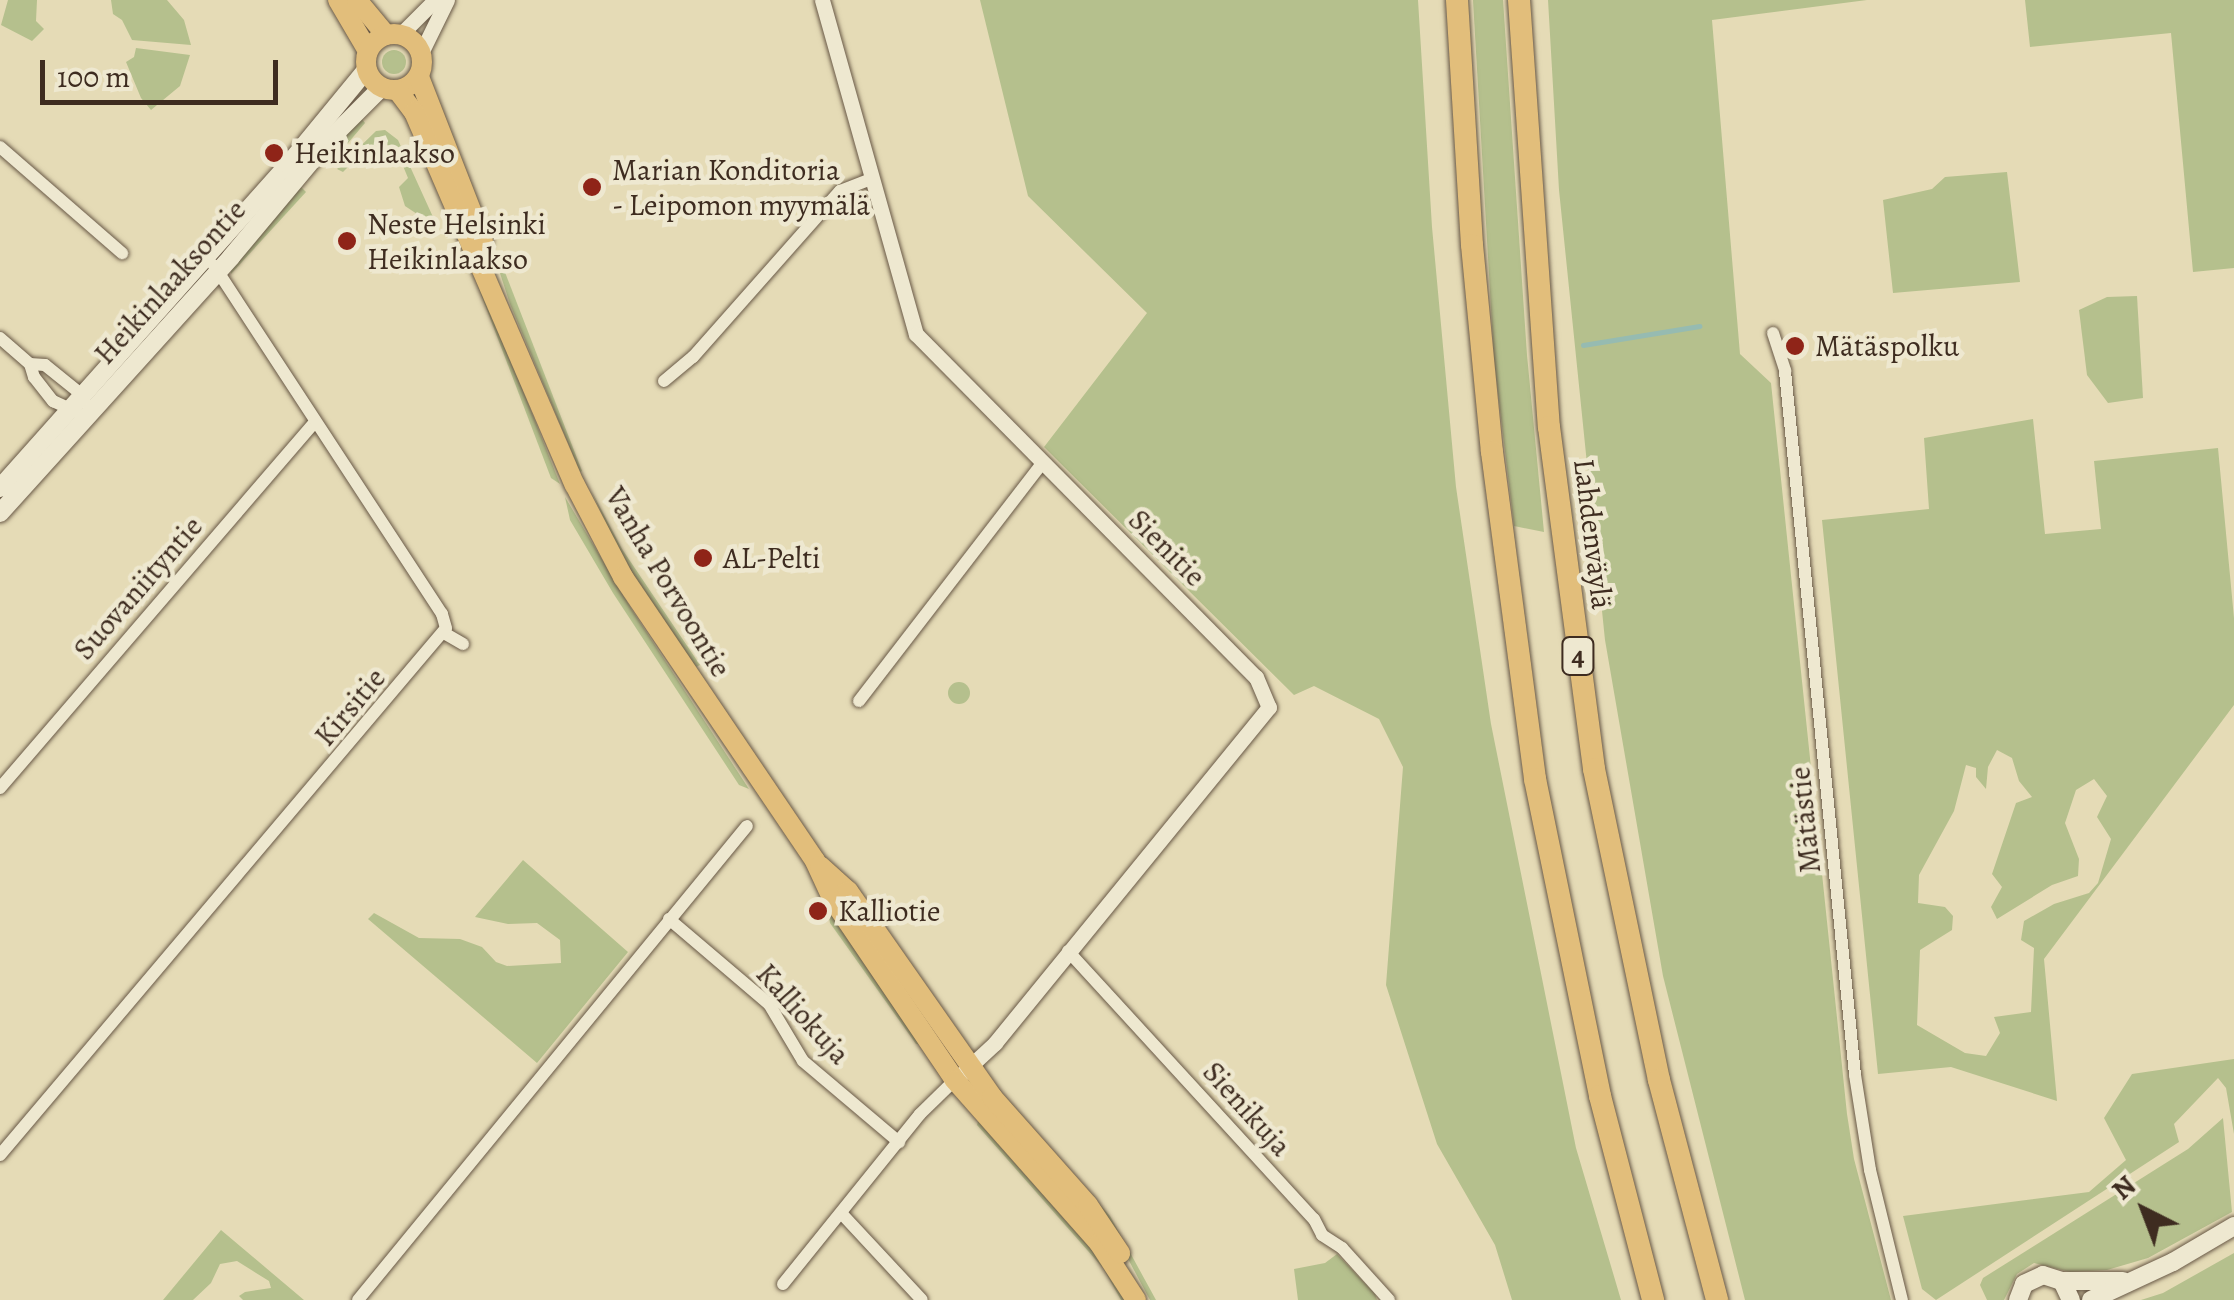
<!DOCTYPE html>
<meta charset="utf-8">
<style>
body{margin:0}
#map{position:relative;width:2234px;height:1300px;overflow:hidden;background:#e5dbb6;font-family:Alegreya,serif}
div>[style]{position:absolute}
[style*='--x']{left:calc(var(--x)*1px);top:calc(var(--y)*1px);width:calc(var(--w)*1px);rotate:calc(var(--a)*1deg)}
.green>*{inset:0;background:#b5c08d}
.round{border-radius:50%}
.stream>*{height:5px;margin:-2.5px;padding:0 2.5px;transform-origin:2.5px;border-radius:2.5px;background:#96bbb1}
.roads{filter:drop-shadow(0 0 2px #685846) drop-shadow(0 0 2px #685846)}
.minor>*{height:12px;margin:-6px;padding:0 6px;transform-origin:6px;border-radius:6px;background:#eee8d0}
.tertiary>*{height:15px;margin:-7.5px;padding:0 7.5px;transform-origin:7.5px;border-radius:7.5px;background:#eee8d0}
.secondary>*{height:18px;margin:-9px;padding:0 9px;transform-origin:9px;border-radius:9px;background:#eee8d0}
.primary>*{height:20px;margin:-10px;padding:0 10px;transform-origin:10px;border-radius:10px;background:#e2be7b}
.primary>.ring{margin:-10px;padding:0;box-sizing:content-box;background:none;border:20px solid #e2be7b;border-radius:50%}
.motorway>*{height:22px;margin:-11px;padding:0 11px;transform-origin:11px;border-radius:11px;background:#e2be7b}
.dots>*{width:28px;height:28px;translate:-50% -50%;box-sizing:border-box;border:5px solid #eee8d0;border-radius:50%}
span{translate:-50% -50%;white-space:nowrap;text-align:center;line-height:1.15;-webkit-text-stroke:9px #eee8d0;paint-order:stroke}
.shield-label span{padding:2px 8px;background:#eee8d0;border:2px solid;border-radius:8px;-webkit-text-stroke-width:0}
.shield-label{font-size:28px;color:#3e2c20;font-weight:700}
.poi-label{font-size:30px;color:#3e2c20}
.left{translate:0 -50%;text-align:left}
.street-label{font-size:30px;color:#3e2c20}
.north{position:absolute;left:2094px;top:1160px;width:100px;height:100px;-webkit-text-stroke:8px #eee8d0;paint-order:stroke;rotate:318deg;font-size:28px;font-weight:700;line-height:40px;text-align:center;color:#3e2c20}
.north::after{content:'';display:block;margin:auto;width:35px;height:45px;background:#3e2c20;clip-path:polygon(50% 0,100% 100%,50% 72%,0 100%)}
.scale{position:absolute;left:40px;top:60px;width:238px;height:45px;box-sizing:border-box;border:5px solid #3e2c20;border-top:0;padding-left:12px;font-size:30px;line-height:35px;white-space:nowrap;color:#3e2c20;-webkit-text-stroke:8px #eee8d0;paint-order:stroke}
</style>
<div id="map">
<div class="green">
<div style="clip-path:polygon(8px 0,37px 0,36px 21px,44px 29px,32px 41px,1px 25px)"></div>
<div style="clip-path:polygon(111px 0,167px 0,184px 20px,191px 45px,132px 40px,122px 20px,113px 14px)"></div>
<div style="clip-path:polygon(980px 0,1418px 0,1432px 227px,1456px 487px,1491px 724px,1576px 1148px,1621px 1300px,1512px 1300px,1495px 1245px,1437px 1144px,1386px 985px,1403px 767px,1379px 719px,1314px 686px,1294px 695px,1044px 447px,1147px 313px,1028px 196px)"></div>
<div style="clip-path:polygon(1473px 0,1503px 0,1527px 355px,1544px 532px,1514px 526px,1494px 360px)"></div>
<div style="clip-path:polygon(1548px 0,1867px 0,1712px 20px,1740px 354px,1771px 383px,1847px 1114px,1854px 1159px,1891px 1300px,1745px 1300px,1663px 976px,1605px 640px,1559px 190px)"></div>
<div style="clip-path:polygon(2025px 0,2234px 0,2234px 268px,2193px 272px,2171px 33px,2030px 47px)"></div>
<div style="clip-path:polygon(136px 48px,190px 55px,180px 86px,151px 110px,141px 98px,126px 62px,134px 57px)"></div>
<div class="round" style="left:382px;top:50px;width:24px;height:24px"></div>
<div style="clip-path:polygon(358px 114px,365px 123px,331px 163px,326px 158px)"></div>
<div style="clip-path:polygon(376px 131px,385px 130px,398px 140px,433px 217px,429px 222px,405px 206px,399px 187px,408px 178px,396px 149px,383px 143px,368px 147px,343px 172px,337px 169px)"></div>
<div style="clip-path:polygon(2007px 172px,2020px 282px,1893px 293px,1883px 200px,1932px 189px,1945px 177px)"></div>
<div style="clip-path:polygon(301px 187px,306px 192px,231px 274px,231px 269px)"></div>
<div style="clip-path:polygon(501px 262px,582px 471px,580px 472px,510px 304px,497px 264px)"></div>
<div style="clip-path:polygon(469px 263px,475px 269px,560px 484px,551px 478px)"></div>
<div style="clip-path:polygon(2137px 296px,2143px 398px,2108px 403px,2087px 375px,2079px 310px,2107px 297px)"></div>
<div style="clip-path:polygon(evenodd,2033px 419px,2045px 534px,2101px 529px,2094px 461px,2218px 448px,2234px 618px,2234px 705px,2044px 959px,2057px 1101px,1951px 1067px,1878px 1074px,1822px 520px,1929px 509px,1924px 438px,2033px 419px,1997px 750px,2012px 758px,2019px 781px,2032px 797px,2016px 803px,1992px 874px,2002px 887px,1991px 907px,1997px 919px,2052px 885px,2078px 876px,2079px 859px,2065px 823px,2076px 790px,2094px 779px,2107px 796px,2097px 817px,2111px 839px,2098px 883px,2089px 893px,2054px 904px,2024px 921px,2021px 940px,2034px 948px,2031px 1012px,1994px 1017px,2000px 1033px,1986px 1056px,1965px 1053px,1917px 1025px,1920px 950px,1952px 930px,1953px 916px,1945px 907px,1918px 903px,1919px 875px,1954px 811px,1966px 765px,1976px 768px,1976px 777px,1986px 789px,1988px 767px,1997px 750px)"></div>
<div style="clip-path:polygon(592px 492px,622px 549px,700px 665px,696px 667px,626px 568px)"></div>
<div style="clip-path:polygon(565px 497px,632px 610px,749px 789px,739px 785px,613px 593px,570px 520px)"></div>
<div class="round" style="left:948px;top:682px;width:22px;height:22px"></div>
<div style="clip-path:polygon(523px 860px,628px 952px,537px 1063px,368px 919px,374px 913px,419px 938px,460px 939px,482px 947px,496px 962px,507px 966px,561px 963px,560px 940px,537px 923px,508px 924px,475px 917px)"></div>
<div style="clip-path:polygon(828px 911px,838px 922px,924px 1045px,916px 1044px,830px 923px)"></div>
<div style="clip-path:polygon(2234px 1059px,2234px 1134px,2226px 1088px,2218px 1078px,2174px 1124px,2179px 1142px,1936px 1300px,1922px 1289px,1903px 1216px,2089px 1192px,2126px 1160px,2104px 1118px,2132px 1074px)"></div>
<div style="clip-path:polygon(1004px 1095px,1110px 1216px,1156px 1300px,1150px 1300px,1112px 1229px)"></div>
<div style="clip-path:polygon(979px 1118px,1090px 1244px,1126px 1300px,1121px 1300px,1103px 1268px,977px 1125px)"></div>
<div style="clip-path:polygon(2223px 1118px,2232px 1212px,2148px 1258px,2107px 1270px,2070px 1272px,2034px 1263px,2017px 1274px,2004px 1300px,1987px 1300px,1980px 1285px,1983px 1278px,2188px 1149px)"></div>
<div style="clip-path:polygon(221px 1230px,304px 1300px,243px 1300px,239px 1296px,245px 1292px,271px 1288px,269px 1281px,237px 1261px,220px 1264px,211px 1283px,193px 1300px,163px 1300px)"></div>
<div style="clip-path:polygon(2234px 1253px,2234px 1300px,2141px 1300px,2163px 1293px)"></div>
<div style="clip-path:polygon(1337px 1254px,1375px 1294px,1377px 1300px,1298px 1300px,1294px 1269px,1325px 1263px)"></div>
</div>
<div class="stream">
<div style="--x:1583;--y:345;--w:118;--a:-9.3"></div>
</div>
<div class="roads">
<div class="minor">
<div style="--x:0;--y:147;--w:162;--a:41"></div>
<div style="--x:1773;--y:333;--w:40;--a:72"></div>
<div style="--x:1785;--y:371;--w:707;--a:84.32"></div>
<div style="--x:1855;--y:1075;--w:96;--a:81"></div>
<div style="--x:1870;--y:1170;--w:134;--a:76.2"></div>
<div style="--x:0;--y:338;--w:40;--a:41"></div>
<div style="--x:30;--y:364;--w:14;--a:73"></div>
<div style="--x:34;--y:377;--w:31;--a:52"></div>
<div style="--x:53;--y:401;--w:26;--a:25"></div>
<div style="--x:30;--y:364;--w:15;--a:4"></div>
<div style="--x:45;--y:365;--w:46;--a:38.9"></div>
<div style="--x:81;--y:394;--w:10;--a:66"></div>
<div style="--x:664;--y:381;--w:38;--a:-40"></div>
<div style="--x:693;--y:357;--w:222;--a:-48.5"></div>
<div style="--x:840;--y:191;--w:33;--a:-21"></div>
<div style="--x:444;--y:633;--w:22;--a:30"></div>
<div style="--x:859;--y:701;--w:300;--a:-52.4"></div>
<div style="--x:0;--y:788;--w:483;--a:-49.3"></div>
<div style="--x:669;--y:919;--w:131;--a:40.4"></div>
<div style="--x:769;--y:1004;--w:66;--a:59.2"></div>
<div style="--x:803;--y:1061;--w:126;--a:40.2"></div>
<div style="--x:1068;--y:951;--w:364;--a:47.5"></div>
<div style="--x:1314;--y:1219;--w:18;--a:63"></div>
<div style="--x:1322;--y:1235;--w:24;--a:33"></div>
<div style="--x:1342;--y:1248;--w:70;--a:47.9"></div>
<div style="--x:0;--y:1155;--w:690;--a:-49.76"></div>
<div style="--x:446;--y:628;--w:15;--a:-106"></div>
<div style="--x:442;--y:614;--w:417;--a:-123.2"></div>
<div style="--x:842;--y:1214;--w:117;--a:47.1"></div>
<div style="--x:783;--y:1284;--w:218;--a:-51.1"></div>
<div style="--x:920;--y:1114;--w:49;--a:-44.2"></div>
<div style="--x:358;--y:1300;--w:613;--a:-50.63"></div>
</div>
<div class="tertiary">
<div style="--x:822;--y:0;--w:347;--a:74.3"></div>
<div style="--x:916;--y:334;--w:483;--a:45.3"></div>
<div style="--x:1256;--y:677;--w:33;--a:67"></div>
<div style="--x:1269;--y:707;--w:434;--a:129.2"></div>
<div style="--x:995;--y:1043;--w:54;--a:137.2"></div>
<div style="--x:401;--y:34;--w:48;--a:-45"></div>
<div style="--x:421;--y:53;--w:59;--a:-63.9"></div>
</div>
<div class="secondary">
<div style="--x:0;--y:488;--w:433;--a:-48.3"></div>
<div style="--x:288;--y:165;--w:123;--a:-50.6"></div>
<div style="--x:0;--y:513;--w:345;--a:-47.9"></div>
<div style="--x:231;--y:257;--w:150;--a:-50.1"></div>
<div style="--x:327;--y:142;--w:76;--a:-45"></div>
<div style="--x:2062;--y:1281;--w:61;--a:0"></div>
<div style="--x:2018;--y:1300;--w:17;--a:-69"></div>
<div style="--x:2024;--y:1284;--w:21;--a:-25"></div>
<div style="--x:2043;--y:1275;--w:20;--a:18"></div>
<div style="--x:2062;--y:1281;--w:21;--a:65"></div>
<div style="--x:2091;--y:1300;--w:90;--a:-24.9"></div>
<div style="--x:2173;--y:1262;--w:71;--a:-30.5"></div>
</div>
<div class="primary">
<div style="--x:338;--y:0;--w:59;--a:59.5"></div>
<div style="--x:357;--y:0;--w:45;--a:50.4"></div>
<div class="ring" style="left:366px;top:34px;width:36px;height:36px"></div>
<div style="--x:419;--y:77;--w:176;--a:68.7"></div>
<div style="--x:398;--y:91;--w:26;--a:53"></div>
<div style="--x:414;--y:112;--w:406;--a:66.7"></div>
<div style="--x:575;--y:485;--w:104;--a:62.4"></div>
<div style="--x:623;--y:577;--w:343;--a:55.9"></div>
<div style="--x:815;--y:861;--w:43;--a:65.2"></div>
<div style="--x:833;--y:900;--w:217;--a:55.9"></div>
<div style="--x:955;--y:1080;--w:217;--a:48.5"></div>
<div style="--x:1099;--y:1243;--w:68;--a:57"></div>
<div style="--x:820;--y:866;--w:38;--a:42"></div>
<div style="--x:848;--y:891;--w:251;--a:55"></div>
<div style="--x:992;--y:1097;--w:144;--a:48.4"></div>
<div style="--x:1088;--y:1205;--w:58;--a:56.3"></div>
</div>
<div class="motorway">
<div style="--x:1457;--y:0;--w:245;--a:86.5"></div>
<div style="--x:1472;--y:245;--w:208;--a:84.5"></div>
<div style="--x:1492;--y:452;--w:330;--a:82.5"></div>
<div style="--x:1535;--y:779;--w:324;--a:78.4"></div>
<div style="--x:1600;--y:1096;--w:211;--a:75.4"></div>
<div style="--x:1519;--y:0;--w:428;--a:86"></div>
<div style="--x:1549;--y:427;--w:345;--a:82.5"></div>
<div style="--x:1594;--y:769;--w:318;--a:78.2"></div>
<div style="--x:1659;--y:1080;--w:228;--a:75.2"></div>
</div>
</div>
<div class="dots">
<div style="left:274px;top:153px;background:#8f2418"></div>
<div style="left:592px;top:187px;background:#8f2418"></div>
<div style="left:347px;top:241px;background:#8f2418"></div>
<div style="left:1795px;top:346px;background:#8f2418"></div>
<div style="left:703px;top:558px;background:#8f2418"></div>
<div style="left:818px;top:911px;background:#8f2418"></div>
</div>
<div class="shield-label">
<span style="left:1578px;top:656px">4</span>
</div>
<div class="poi-label">
<span class="left" style="left:294px;top:153px">Heikinlaakso</span>
<span class="left" style="left:612px;top:187px">Marian Konditoria<br>- Leipomon myymälä</span>
<span class="left" style="left:367px;top:241px">Neste Helsinki<br>Heikinlaakso</span>
<span class="left" style="left:1815px;top:346px">Mätäspolku</span>
<span class="left" style="left:723px;top:558px">AL-Pelti</span>
<span class="left" style="left:838px;top:911px">Kalliotie</span>
</div>
<div class="street-label">
<span style="left:170px;top:282px;rotate:-48deg">Heikinlaaksontie</span>
<span style="left:1593px;top:534px;rotate:83deg">Lahdenväylä</span>
<span style="left:1167px;top:548px;rotate:45deg">Sienitie</span>
<span style="left:668px;top:582px;rotate:59deg">Vanha Porvoontie</span>
<span style="left:138px;top:588px;rotate:-49deg">Suovaniityntie</span>
<span style="left:350px;top:707px;rotate:-50deg">Kirsitie</span>
<span style="left:1805px;top:820px;rotate:-96deg">Mätästie</span>
<span style="left:803px;top:1014px;rotate:48deg">Kalliokuja</span>
<span style="left:1247px;top:1109px;rotate:48deg">Sienikuja</span>
</div>
<div class="north">N</div>
<div class="scale">100 m</div>
</div>
